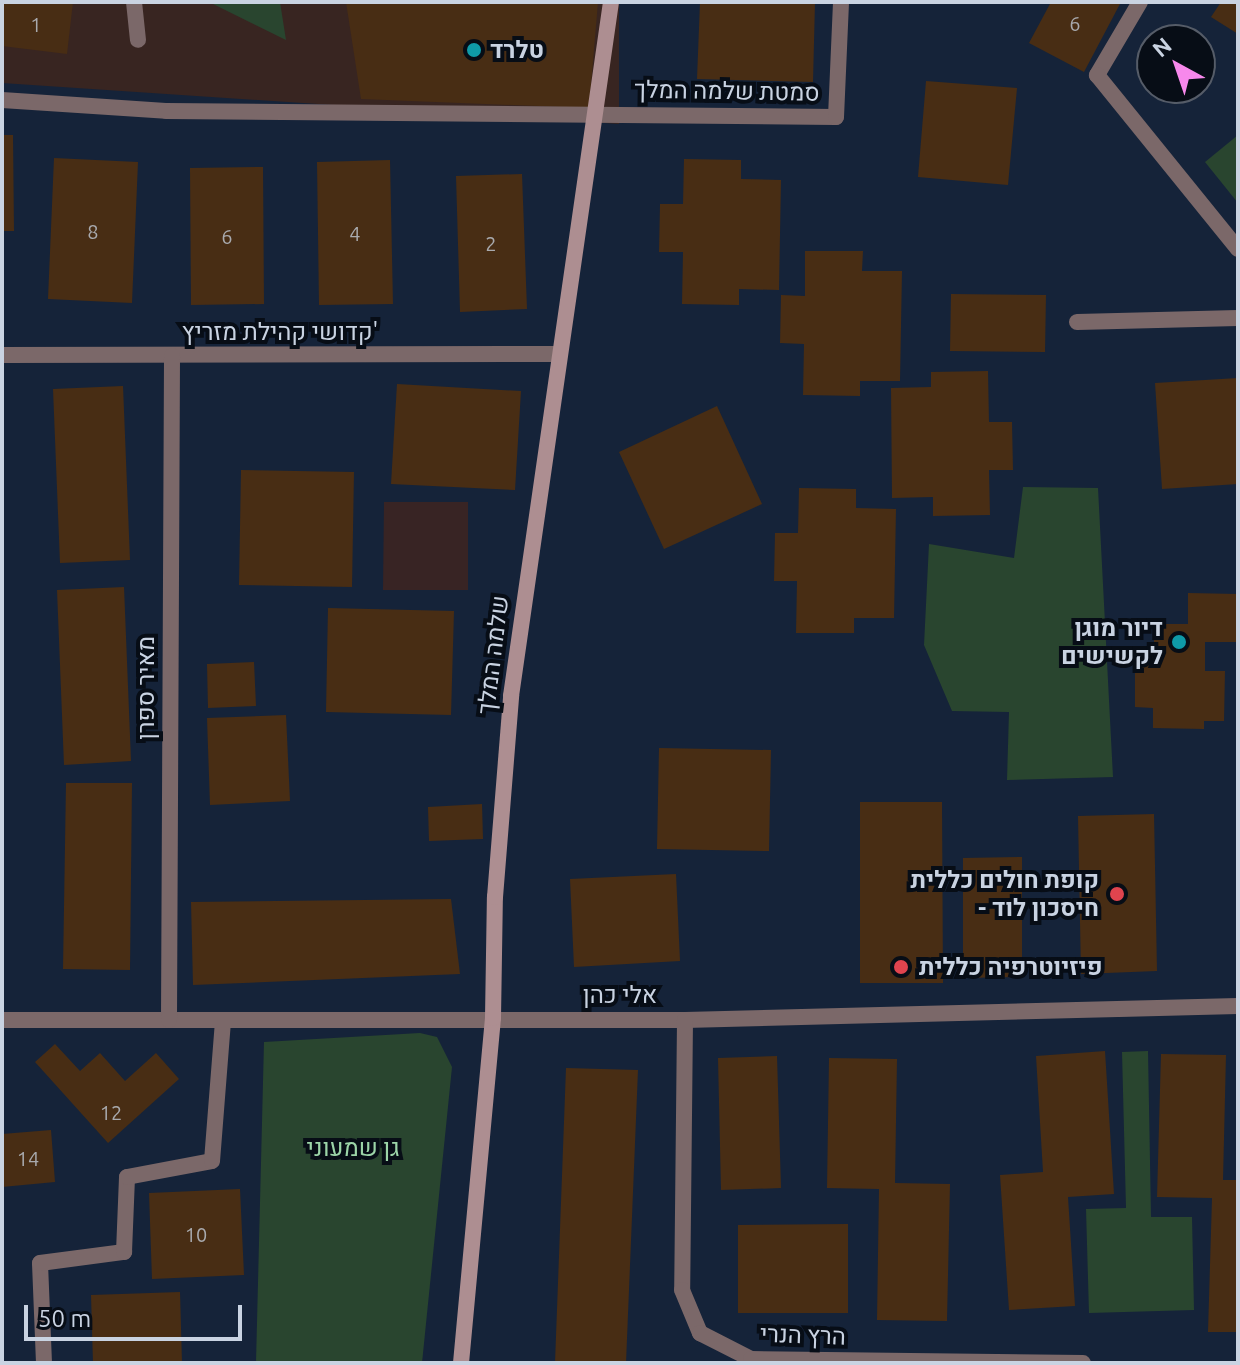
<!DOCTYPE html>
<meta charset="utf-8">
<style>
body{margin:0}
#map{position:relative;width:1240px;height:1365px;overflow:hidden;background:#152339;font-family:Ubuntu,Heebo,sans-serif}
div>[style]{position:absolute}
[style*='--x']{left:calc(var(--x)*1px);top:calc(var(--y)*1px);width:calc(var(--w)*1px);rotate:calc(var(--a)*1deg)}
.commercial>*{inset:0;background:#382424}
.industrial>*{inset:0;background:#382521}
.green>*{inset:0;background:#29452f}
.building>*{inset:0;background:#482d14}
.lane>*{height:16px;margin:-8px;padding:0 8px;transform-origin:8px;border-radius:8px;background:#7b6869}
.street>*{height:16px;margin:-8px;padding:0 8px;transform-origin:8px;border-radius:8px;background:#7b6869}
.secondary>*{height:16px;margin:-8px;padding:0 8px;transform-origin:8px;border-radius:8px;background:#ad8e91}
.dots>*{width:22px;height:22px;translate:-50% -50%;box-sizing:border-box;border:4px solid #070d16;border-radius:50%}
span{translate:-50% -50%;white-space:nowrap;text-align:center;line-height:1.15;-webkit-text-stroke:8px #070d16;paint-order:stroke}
.number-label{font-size:20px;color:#a9aaae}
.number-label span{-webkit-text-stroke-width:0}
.poi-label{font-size:24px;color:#c9d3e2;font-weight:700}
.left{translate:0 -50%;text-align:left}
.right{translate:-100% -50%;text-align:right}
.street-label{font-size:24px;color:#c9d3e2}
.park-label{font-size:24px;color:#9cd5a8}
.frame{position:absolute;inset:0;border:4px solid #c9d3e2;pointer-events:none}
.north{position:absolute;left:1136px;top:24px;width:80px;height:80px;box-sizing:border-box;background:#070d16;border:2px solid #555c68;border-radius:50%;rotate:320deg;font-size:22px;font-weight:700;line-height:32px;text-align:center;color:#c9d3e2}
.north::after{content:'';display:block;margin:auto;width:28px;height:36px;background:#f788ec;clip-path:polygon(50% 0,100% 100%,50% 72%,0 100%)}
.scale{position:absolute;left:24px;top:1305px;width:218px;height:36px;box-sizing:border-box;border:4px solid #c9d3e2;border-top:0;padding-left:10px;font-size:24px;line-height:28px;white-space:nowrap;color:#c9d3e2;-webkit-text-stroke:6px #070d16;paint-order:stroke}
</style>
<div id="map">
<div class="commercial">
<div style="clip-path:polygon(384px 502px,468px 502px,468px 590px,383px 590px)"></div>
</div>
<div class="industrial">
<div style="clip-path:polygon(2px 2px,619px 2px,619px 124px,2px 83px)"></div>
</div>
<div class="green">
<div style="clip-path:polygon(209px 2px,280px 2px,286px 40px)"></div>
<div style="clip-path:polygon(1238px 135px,1238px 203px,1205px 162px)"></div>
<div style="clip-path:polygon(1023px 487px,1098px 488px,1113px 777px,1007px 780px,1009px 712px,952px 711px,924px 645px,929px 544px,1014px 558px)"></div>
<div style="clip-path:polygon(420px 1033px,437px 1037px,452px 1067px,422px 1363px,256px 1363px,264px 1042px)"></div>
<div style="clip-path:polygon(1148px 1051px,1151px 1217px,1192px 1217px,1194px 1310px,1089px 1313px,1086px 1209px,1126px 1208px,1122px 1052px)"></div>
</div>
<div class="building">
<div style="clip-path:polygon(2px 2px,73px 2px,67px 54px,2px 46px)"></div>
<div style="clip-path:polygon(346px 2px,598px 2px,589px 108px,361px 99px)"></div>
<div style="clip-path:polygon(700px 2px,815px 2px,813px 82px,697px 79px)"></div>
<div style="clip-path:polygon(1051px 2px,1121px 2px,1084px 72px,1029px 43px)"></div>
<div style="clip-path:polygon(1221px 2px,1238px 2px,1238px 34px,1211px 17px)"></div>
<div style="clip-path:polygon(926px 81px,1017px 88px,1008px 185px,918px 177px)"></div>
<div style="clip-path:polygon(2px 135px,13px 135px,14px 231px,2px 231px)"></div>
<div style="clip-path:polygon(54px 158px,138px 162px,132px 303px,48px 299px)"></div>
<div style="clip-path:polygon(684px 159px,741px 160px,741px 179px,781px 180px,779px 290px,739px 289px,739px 305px,682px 304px,683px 252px,659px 252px,660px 204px,683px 204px)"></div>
<div style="clip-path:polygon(390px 160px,393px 304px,319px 305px,317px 162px)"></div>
<div style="clip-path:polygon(263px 167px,264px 304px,191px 305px,190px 168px)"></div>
<div style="clip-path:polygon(522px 174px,527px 309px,460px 312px,456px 176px)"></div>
<div style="clip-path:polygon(805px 251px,863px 251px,862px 271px,902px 271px,900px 381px,860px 381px,860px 396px,803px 395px,804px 344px,780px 343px,781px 295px,805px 296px)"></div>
<div style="clip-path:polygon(951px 294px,1046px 295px,1045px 352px,950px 351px)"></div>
<div style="clip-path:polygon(988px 371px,989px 422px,1012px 422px,1013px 470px,989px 470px,990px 515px,933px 516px,933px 497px,892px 498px,891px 388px,931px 387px,931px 372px)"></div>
<div style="clip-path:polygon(1238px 378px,1238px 484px,1162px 489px,1155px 383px)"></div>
<div style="clip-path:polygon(397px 384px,521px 391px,515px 490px,391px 484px)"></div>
<div style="clip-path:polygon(123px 386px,130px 560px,60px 563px,53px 389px)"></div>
<div style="clip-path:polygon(717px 406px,762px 504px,664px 549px,619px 452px)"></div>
<div style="clip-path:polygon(241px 470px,354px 472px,352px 587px,239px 585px)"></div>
<div style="clip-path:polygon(799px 488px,856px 489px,856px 508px,896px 509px,894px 618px,854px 618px,854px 633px,796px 633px,797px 581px,774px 581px,775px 533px,798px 533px)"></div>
<div style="clip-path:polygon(124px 587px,131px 761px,64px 765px,57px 590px)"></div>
<div style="clip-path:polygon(1188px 593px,1238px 594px,1238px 642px,1205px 642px,1205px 671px,1225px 671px,1224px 721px,1204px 721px,1204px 729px,1153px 728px,1153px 708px,1135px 707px,1135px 647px,1154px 647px,1154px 624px,1188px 624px)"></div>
<div style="clip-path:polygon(328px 608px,454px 611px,451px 715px,326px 712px)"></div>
<div style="clip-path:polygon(254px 662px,256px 706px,208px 708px,207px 664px)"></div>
<div style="clip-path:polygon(286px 715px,290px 801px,210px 805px,207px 718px)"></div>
<div style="clip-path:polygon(659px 748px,771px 750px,769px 851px,657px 849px)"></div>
<div style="clip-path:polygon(66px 783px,132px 783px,130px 970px,63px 969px)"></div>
<div style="clip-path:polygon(860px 802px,942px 802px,943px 983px,860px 983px)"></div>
<div style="clip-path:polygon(482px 804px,483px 839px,429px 841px,428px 807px)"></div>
<div style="clip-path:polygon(1154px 814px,1157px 971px,1081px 974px,1078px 816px)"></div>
<div style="clip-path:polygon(1022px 857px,1022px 977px,963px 978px,963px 858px)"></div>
<div style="clip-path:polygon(676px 874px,680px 961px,574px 967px,570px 879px)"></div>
<div style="clip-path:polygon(451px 899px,460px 974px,193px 985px,191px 902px)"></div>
<div style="clip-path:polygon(55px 1044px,80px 1071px,100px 1053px,125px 1081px,156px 1053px,179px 1079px,108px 1143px,35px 1062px)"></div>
<div style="clip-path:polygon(1105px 1051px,1114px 1194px,1068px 1197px,1075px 1306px,1009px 1310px,1000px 1175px,1043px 1172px,1036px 1056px)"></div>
<div style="clip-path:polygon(1161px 1054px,1226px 1055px,1223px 1180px,1238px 1180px,1238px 1332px,1208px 1332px,1212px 1198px,1157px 1197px)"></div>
<div style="clip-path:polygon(777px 1056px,781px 1188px,721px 1190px,718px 1058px)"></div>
<div style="clip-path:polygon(829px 1058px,897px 1059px,895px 1183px,950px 1184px,947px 1321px,877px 1320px,879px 1189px,827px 1188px)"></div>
<div style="clip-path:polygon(566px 1068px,638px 1070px,626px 1363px,555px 1363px)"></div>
<div style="clip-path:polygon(51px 1130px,55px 1182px,2px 1187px,2px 1134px)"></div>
<div style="clip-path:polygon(240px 1189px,244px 1275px,152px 1279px,149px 1193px)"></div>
<div style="clip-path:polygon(848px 1224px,848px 1313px,738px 1313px,738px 1225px)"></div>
<div style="clip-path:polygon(180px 1292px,182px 1363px,93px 1363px,91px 1295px)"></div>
</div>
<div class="lane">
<div style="--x:134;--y:2;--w:38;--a:84"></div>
<div style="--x:44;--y:1363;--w:100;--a:-92.3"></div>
<div style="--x:40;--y:1263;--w:85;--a:-7.5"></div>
<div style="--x:124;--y:1252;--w:75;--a:-87.7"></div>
<div style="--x:127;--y:1177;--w:86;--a:-10.7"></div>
<div style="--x:212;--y:1161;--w:141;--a:-85.5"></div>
</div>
<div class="street">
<div style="--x:1140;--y:2;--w:85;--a:120.5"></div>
<div style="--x:1097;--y:75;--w:224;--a:51"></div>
<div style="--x:2;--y:100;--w:164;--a:3.8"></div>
<div style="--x:166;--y:111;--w:670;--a:0.51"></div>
<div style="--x:836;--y:117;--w:115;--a:-87.5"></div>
<div style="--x:1077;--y:322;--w:161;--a:-1.4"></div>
<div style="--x:2;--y:355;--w:555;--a:-0.1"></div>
<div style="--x:2;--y:1020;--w:683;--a:0"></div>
<div style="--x:685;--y:1020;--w:553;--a:-1.45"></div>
<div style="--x:169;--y:1020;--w:664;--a:-89.74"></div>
<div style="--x:685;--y:1020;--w:270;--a:90.6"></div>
<div style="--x:682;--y:1290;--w:47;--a:67.3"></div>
<div style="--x:700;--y:1333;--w:57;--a:27"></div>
<div style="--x:751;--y:1359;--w:332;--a:0.7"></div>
</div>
<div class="secondary">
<div style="--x:461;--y:1363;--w:346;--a:-84.7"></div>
<div style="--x:493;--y:1018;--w:121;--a:-89.1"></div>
<div style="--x:495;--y:897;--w:202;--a:-85.4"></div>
<div style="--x:511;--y:696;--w:701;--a:-81.8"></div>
</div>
<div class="dots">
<div style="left:474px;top:50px;background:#0f9aa8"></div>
<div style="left:1179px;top:642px;background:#0f9aa8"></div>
<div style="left:1117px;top:894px;background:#e0444e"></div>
<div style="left:901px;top:967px;background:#e0444e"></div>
</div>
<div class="number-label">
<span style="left:1075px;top:23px">6</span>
<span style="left:36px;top:24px">1</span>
<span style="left:93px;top:231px">8</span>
<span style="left:355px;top:233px">4</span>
<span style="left:227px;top:236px">6</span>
<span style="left:491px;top:243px">2</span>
<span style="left:111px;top:1112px">12</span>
<span style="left:28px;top:1158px">14</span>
<span style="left:196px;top:1234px">10</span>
</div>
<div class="poi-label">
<span class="left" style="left:490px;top:50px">טלרד</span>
<span class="right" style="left:1163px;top:642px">דיור מוגן<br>לקשישים</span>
<span class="right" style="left:1099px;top:894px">קופת חולים כללית<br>- חיסכון לוד</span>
<span class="left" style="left:919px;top:967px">פיזיוטרפיה כללית</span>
</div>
<div class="street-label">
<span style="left:727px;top:91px;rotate:1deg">סמטת שלמה המלך</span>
<span style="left:280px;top:332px">קדושי קהילת מזריץ'</span>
<span style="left:493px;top:655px;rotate:-83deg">שלמה המלך</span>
<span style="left:146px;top:688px;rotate:-90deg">מאיר ספרן</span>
<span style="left:620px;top:995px">אלי כהן</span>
<span style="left:803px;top:1335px;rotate:2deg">הרץ הנרי</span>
</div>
<div class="park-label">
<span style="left:353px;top:1148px">גן שמעוני</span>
</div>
<div class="frame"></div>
<div class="north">N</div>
<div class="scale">50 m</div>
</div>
